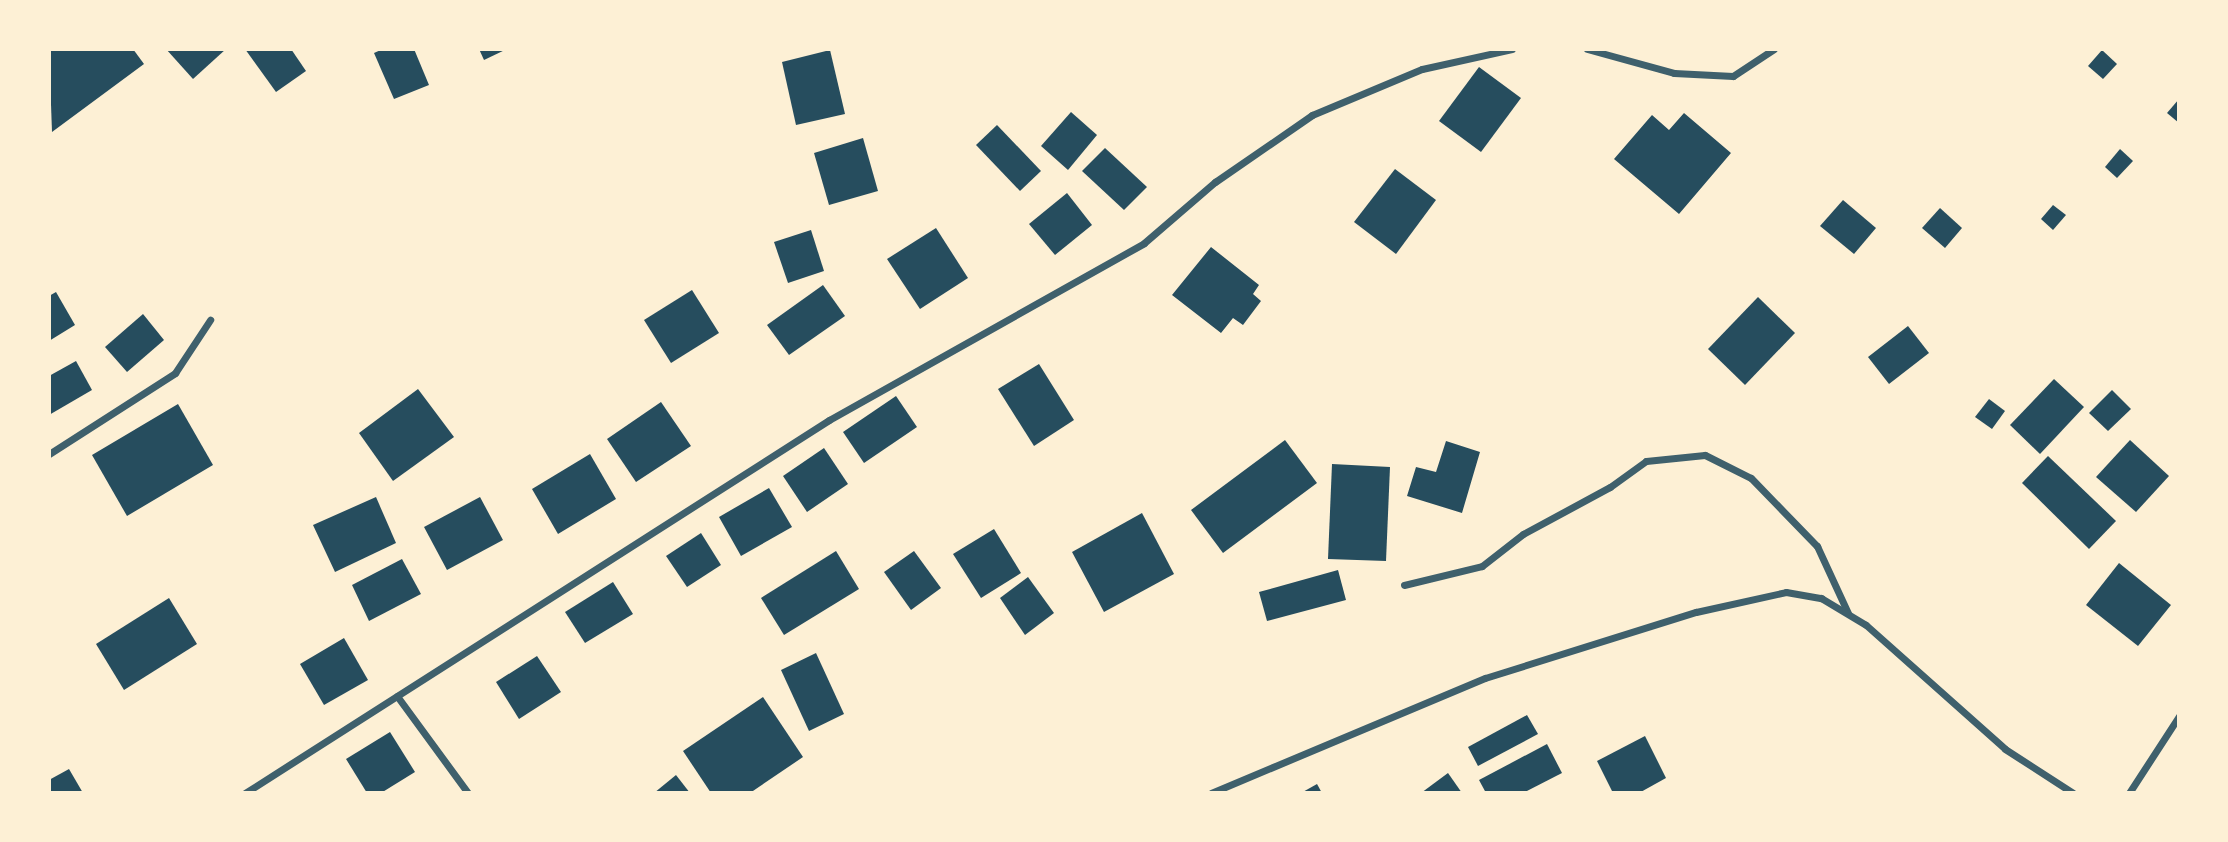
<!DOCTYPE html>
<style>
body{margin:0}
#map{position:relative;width:2228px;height:842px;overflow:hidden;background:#fdf0d5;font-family:"Roboto Condensed",sans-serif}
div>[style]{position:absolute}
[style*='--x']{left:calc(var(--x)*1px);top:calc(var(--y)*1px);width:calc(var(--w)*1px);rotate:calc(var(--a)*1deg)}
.building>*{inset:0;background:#264d5e}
.minor>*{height:7px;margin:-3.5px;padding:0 3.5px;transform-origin:3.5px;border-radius:3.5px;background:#3f606c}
span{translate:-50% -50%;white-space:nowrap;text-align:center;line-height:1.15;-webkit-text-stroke:5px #fdf0d5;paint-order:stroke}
.frame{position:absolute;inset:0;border:51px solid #fdf0d5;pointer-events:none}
</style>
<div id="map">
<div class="building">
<div style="clip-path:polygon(49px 49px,133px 49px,144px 64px,52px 132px)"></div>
<div style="clip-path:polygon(166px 49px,226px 49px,193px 79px)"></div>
<div style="clip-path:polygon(245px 49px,291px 49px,306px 71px,276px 92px)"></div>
<div style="clip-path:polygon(383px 49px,414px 49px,429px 85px,394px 99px,374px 53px)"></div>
<div style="clip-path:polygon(479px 49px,507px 49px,484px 60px)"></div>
<div style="clip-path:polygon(830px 50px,845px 114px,796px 125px,782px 62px)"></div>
<div style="clip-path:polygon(2102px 50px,2117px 64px,2103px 79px,2088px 66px)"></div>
<div style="clip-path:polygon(1479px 67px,1521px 98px,1481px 152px,1439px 121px)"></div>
<div style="clip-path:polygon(2179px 99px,2179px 123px,2167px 113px)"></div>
<div style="clip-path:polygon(1071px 112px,1097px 135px,1068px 170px,1041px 146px)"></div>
<div style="clip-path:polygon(1684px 113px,1731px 153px,1679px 214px,1614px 159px,1652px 115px,1669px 130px)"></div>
<div style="clip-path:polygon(997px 125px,1041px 171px,1020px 191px,976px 145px)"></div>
<div style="clip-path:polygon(863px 138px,878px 191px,829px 205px,814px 153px)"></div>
<div style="clip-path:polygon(1105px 148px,1147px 187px,1124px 210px,1082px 171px)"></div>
<div style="clip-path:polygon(2120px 149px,2133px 161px,2117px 178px,2105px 167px)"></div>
<div style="clip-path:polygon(1395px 169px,1436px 200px,1396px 254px,1354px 222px)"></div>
<div style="clip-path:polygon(1067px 193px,1092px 225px,1055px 255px,1029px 224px)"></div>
<div style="clip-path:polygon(1843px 200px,1876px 228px,1854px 254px,1820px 226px)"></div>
<div style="clip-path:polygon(2053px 205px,2066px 215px,2053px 230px,2041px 219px)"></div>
<div style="clip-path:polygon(1940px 208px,1962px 228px,1945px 248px,1922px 228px)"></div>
<div style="clip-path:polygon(936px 228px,968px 278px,920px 309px,887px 259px)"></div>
<div style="clip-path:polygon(811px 230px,824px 271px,788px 283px,774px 242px)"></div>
<div style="clip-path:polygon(1211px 247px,1259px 285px,1253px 294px,1261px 301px,1243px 325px,1233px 318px,1221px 333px,1172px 295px)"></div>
<div style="clip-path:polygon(823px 285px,845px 316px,789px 355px,767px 325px)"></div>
<div style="clip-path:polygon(692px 290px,719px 333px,671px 363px,644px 320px)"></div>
<div style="clip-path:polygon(56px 292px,75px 325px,49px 341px,49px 296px)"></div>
<div style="clip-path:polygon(1758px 297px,1795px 333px,1745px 385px,1708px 349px)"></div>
<div style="clip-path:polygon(143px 314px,164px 340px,127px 372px,105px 347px)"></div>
<div style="clip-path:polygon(1908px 326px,1929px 353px,1889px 384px,1868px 357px)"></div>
<div style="clip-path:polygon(76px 361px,92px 390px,49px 415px,49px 376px)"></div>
<div style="clip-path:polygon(1039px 364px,1074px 420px,1034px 446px,998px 389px)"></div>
<div style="clip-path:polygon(2054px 379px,2084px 407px,2040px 454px,2010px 425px)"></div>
<div style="clip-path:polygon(418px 389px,454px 437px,393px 481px,359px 433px)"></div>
<div style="clip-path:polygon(2112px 390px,2131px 409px,2108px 431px,2089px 413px)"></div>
<div style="clip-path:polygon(896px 396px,917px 427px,864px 463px,843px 432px)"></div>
<div style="clip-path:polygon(1989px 399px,2005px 411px,1992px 429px,1975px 417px)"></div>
<div style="clip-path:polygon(661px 402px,691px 446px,636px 482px,607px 439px)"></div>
<div style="clip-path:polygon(178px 404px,213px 465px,127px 516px,92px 455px)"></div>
<div style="clip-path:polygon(1285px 440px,1317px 483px,1223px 553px,1191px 510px)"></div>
<div style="clip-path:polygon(2130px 440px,2169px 476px,2136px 512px,2096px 477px)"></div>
<div style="clip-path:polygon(1446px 441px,1480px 452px,1462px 513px,1407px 496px,1416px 467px,1436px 472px)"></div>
<div style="clip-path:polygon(824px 448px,848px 484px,807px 512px,783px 476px)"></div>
<div style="clip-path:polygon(590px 454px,616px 499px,558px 534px,532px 489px)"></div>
<div style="clip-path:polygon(2048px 456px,2116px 521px,2089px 549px,2022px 483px)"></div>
<div style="clip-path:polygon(1332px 464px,1390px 467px,1386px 561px,1328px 559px)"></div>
<div style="clip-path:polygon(769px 488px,792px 527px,741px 556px,719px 517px)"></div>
<div style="clip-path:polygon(376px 497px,396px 543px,335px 572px,313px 525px)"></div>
<div style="clip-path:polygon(480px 497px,503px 540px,447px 570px,424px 527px)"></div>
<div style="clip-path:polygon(1142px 513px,1174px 574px,1104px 612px,1072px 552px)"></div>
<div style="clip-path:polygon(994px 529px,1021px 573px,981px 598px,953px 554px)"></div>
<div style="clip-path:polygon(701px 533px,721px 565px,687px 587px,666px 556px)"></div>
<div style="clip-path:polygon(836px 551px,859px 589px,784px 635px,761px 598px)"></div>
<div style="clip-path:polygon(914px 551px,941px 588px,911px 610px,884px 572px)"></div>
<div style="clip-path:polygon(402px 559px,421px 594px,369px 621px,352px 585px)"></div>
<div style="clip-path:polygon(2119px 563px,2171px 605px,2138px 646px,2086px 605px)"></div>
<div style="clip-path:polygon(1338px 570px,1346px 600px,1267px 621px,1259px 592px)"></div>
<div style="clip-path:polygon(1028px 577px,1054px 613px,1025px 635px,1000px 598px)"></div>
<div style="clip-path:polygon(613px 582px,633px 614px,585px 643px,565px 612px)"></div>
<div style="clip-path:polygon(169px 598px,197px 644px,124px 690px,96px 644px)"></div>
<div style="clip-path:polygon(344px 638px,368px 680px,324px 705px,300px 664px)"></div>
<div style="clip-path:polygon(816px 653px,844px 714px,809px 731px,781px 670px)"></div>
<div style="clip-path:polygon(537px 656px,561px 692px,519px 719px,496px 682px)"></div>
<div style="clip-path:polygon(763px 697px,803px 757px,750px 793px,711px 793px,683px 751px)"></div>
<div style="clip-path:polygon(1527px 715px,1538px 734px,1478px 766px,1468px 747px)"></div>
<div style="clip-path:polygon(390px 732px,415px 772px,381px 793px,367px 793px,346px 759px)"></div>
<div style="clip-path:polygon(1645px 736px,1666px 778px,1639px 793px,1613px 793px,1597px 761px)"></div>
<div style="clip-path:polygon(1547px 744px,1562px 773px,1523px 793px,1486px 793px,1479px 780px)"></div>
<div style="clip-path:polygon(69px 769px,83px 793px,49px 793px,49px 780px)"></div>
<div style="clip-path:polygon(1448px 773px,1462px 793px,1421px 793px)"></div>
<div style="clip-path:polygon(676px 775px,690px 793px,654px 793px)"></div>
<div style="clip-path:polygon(1317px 784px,1322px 793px,1301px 793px)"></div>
</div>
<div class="minor">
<div style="--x:1587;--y:49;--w:90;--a:15.4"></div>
<div style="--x:1674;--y:73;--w:59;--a:2.9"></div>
<div style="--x:1733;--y:76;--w:49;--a:-33.4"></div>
<div style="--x:49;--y:454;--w:150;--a:-32.7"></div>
<div style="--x:175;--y:373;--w:64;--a:-56.6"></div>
<div style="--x:1404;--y:585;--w:80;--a:-13.7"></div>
<div style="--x:1482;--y:566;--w:52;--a:-38"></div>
<div style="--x:1523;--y:534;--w:99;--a:-28.4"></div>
<div style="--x:1610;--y:487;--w:44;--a:-35.8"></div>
<div style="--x:1646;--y:461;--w:59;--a:-5.8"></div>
<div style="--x:1705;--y:455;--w:51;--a:26.6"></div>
<div style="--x:1751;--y:478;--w:95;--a:45.9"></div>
<div style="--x:1817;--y:546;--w:74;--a:65.2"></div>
<div style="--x:397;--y:696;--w:120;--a:53.8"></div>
<div style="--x:245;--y:793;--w:693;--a:-32.57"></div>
<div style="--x:829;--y:420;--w:361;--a:-29.3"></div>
<div style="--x:1144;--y:243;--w:94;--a:-40.7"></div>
<div style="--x:1215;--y:182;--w:118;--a:-34.6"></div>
<div style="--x:1312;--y:115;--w:119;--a:-22.7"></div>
<div style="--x:1422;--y:69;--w:92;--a:-12.5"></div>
<div style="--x:1211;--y:793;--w:297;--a:-22.8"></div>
<div style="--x:1485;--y:678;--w:221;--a:-17.4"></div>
<div style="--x:1696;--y:612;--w:92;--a:-12.5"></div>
<div style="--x:1786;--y:592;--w:36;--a:10"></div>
<div style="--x:1821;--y:598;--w:52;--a:31"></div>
<div style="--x:1866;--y:625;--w:186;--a:41.7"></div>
<div style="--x:2005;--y:749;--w:81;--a:32.9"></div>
<div style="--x:2129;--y:793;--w:92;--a:-57"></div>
</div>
<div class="frame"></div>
</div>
